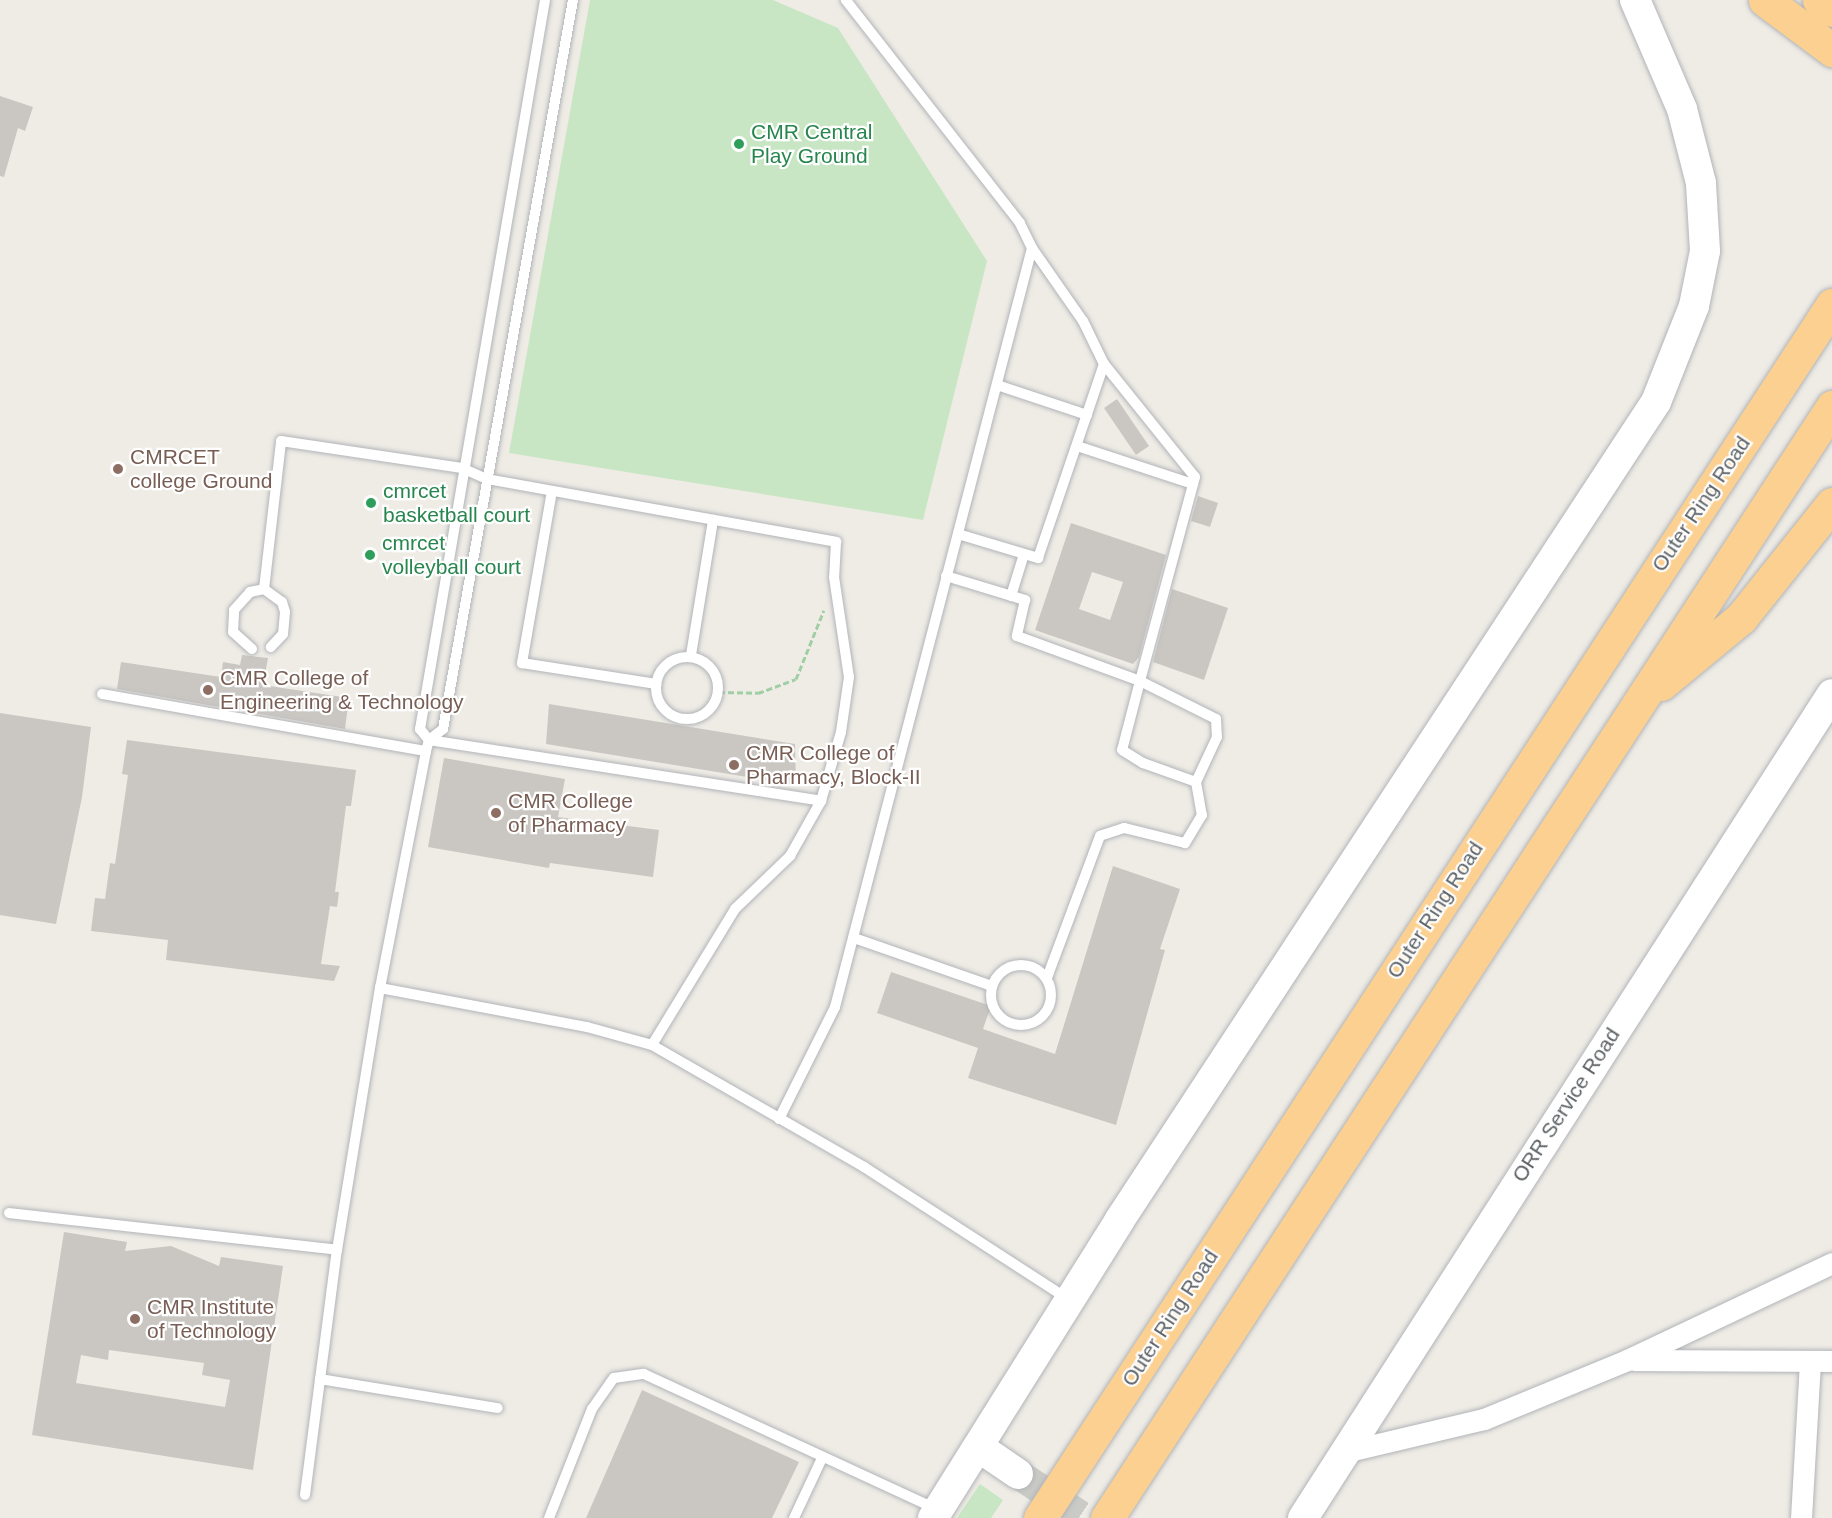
<!DOCTYPE html>
<style>
body{margin:0}
#map{position:relative;width:1832px;height:1518px;overflow:hidden;background:#efece6;font-family:Helvetica,sans-serif}
div>[style]{position:absolute}
[style*='--x']{left:calc(var(--x)*1px);top:calc(var(--y)*1px);width:calc(var(--w)*1px);rotate:calc(var(--a)*1deg)}
.green>*{inset:0;background:#c8e6c3}
.building>*{inset:0;background:#cac7c3}
.secondary-tunnel>*{height:30px;margin-top:-15px;transform-origin:0;background:repeating-linear-gradient(90deg,#cacac6 0 30px,transparent 0 45px)}
.path>*{height:3px;margin-top:-1.5px;transform-origin:0;background:repeating-linear-gradient(90deg,#a0cfa5 0 6px,transparent 0 9px)}
.roads{filter:drop-shadow(0 0 2px #b1b4b8) drop-shadow(0 0 2px #b1b4b8)}
.lane>*{height:10px;margin:-5px;padding:0 5px;transform-origin:5px;border-radius:5px;background:#fff}
.lane>.ring{margin:-5px;padding:0;box-sizing:content-box;background:none;border:10px solid #fff;border-radius:50%}
.street>*{height:21px;margin:-10.5px;padding:0 10.5px;transform-origin:10.5px;border-radius:10.5px;background:#fff}
.secondary>*{height:30px;margin:-15px;padding:0 15px;transform-origin:15px;border-radius:15px;background:#fff}
.highway>*{height:33px;margin:-16.5px;padding:0 16.5px;transform-origin:16.5px;border-radius:16.5px;background:#fbd091}
.dots>*{width:16px;height:16px;translate:-50% -50%;box-sizing:border-box;border:3px solid #fff;border-radius:50%}
span{translate:-50% -50%;white-space:nowrap;text-align:center;line-height:1.15;-webkit-text-stroke:4.5px #fff;paint-order:stroke}
.leisure-label{font-size:21px;color:#27864d}
.left{translate:0 -50%;text-align:left}
.education-label{font-size:21px;color:#785e54}
.street-label{font-size:21px;color:#5d6266}
</style>
<div id="map">
<div class="green">
<div style="clip-path:polygon(590px 0,773px 0,838px 28px,987px 261px,923px 520px,509px 453px)"></div>
<div style="clip-path:polygon(980px 1484px,1003px 1500px,991px 1518px,957px 1518px)"></div>
</div>
<div class="building">
<div style="clip-path:polygon(0 96px,33px 107px,25px 131px,18px 128px,4px 177px,0 176px)"></div>
<div style="clip-path:polygon(1117px 399px,1149px 446px,1136px 455px,1104px 408px)"></div>
<div style="clip-path:polygon(1198px 496px,1218px 503px,1210px 527px,1191px 521px)"></div>
<div style="clip-path:polygon(evenodd,1071px 523px,1166px 555px,1139px 657px,1133px 664px,1035px 630px,1071px 523px,1092px 572px,1123px 582px,1110px 620px,1079px 609px,1092px 572px)"></div>
<div style="clip-path:polygon(1172px 589px,1228px 608px,1204px 680px,1153px 662px)"></div>
<div style="clip-path:polygon(242px 655px,268px 658px,263px 685px,349px 698px,345px 729px,117px 689px,121px 662px,221px 677px,223px 662px,240px 665px)"></div>
<div style="clip-path:polygon(549px 704px,795px 744px,796px 785px,546px 744px)"></div>
<div style="clip-path:polygon(0 713px,91px 727px,82px 797px,56px 924px,0 915px)"></div>
<div style="clip-path:polygon(127px 740px,356px 770px,351px 806px,346px 806px,335px 892px,339px 892px,337px 907px,330px 906px,321px 964px,340px 966px,334px 981px,166px 960px,168px 940px,91px 931px,95px 898px,105px 899px,110px 863px,115px 864px,128px 775px,122px 774px)"></div>
<div style="clip-path:polygon(444px 758px,565px 779px,558px 817px,659px 830px,653px 877px,550px 863px,549px 868px,428px 847px)"></div>
<div style="clip-path:polygon(1113px 866px,1180px 889px,1160px 949px,1165px 950px,1116px 1125px,968px 1078px,978px 1048px,877px 1013px,891px 972px,991px 1006px,983px 1029px,1055px 1054px)"></div>
<div style="clip-path:polygon(evenodd,64px 1232px,127px 1242px,125px 1251px,171px 1246px,219px 1266px,221px 1257px,283px 1266px,253px 1470px,32px 1435px,64px 1232px,109px 1350px,204px 1363px,202px 1375px,230px 1380px,225px 1407px,76px 1383px,81px 1355px,108px 1360px,109px 1350px)"></div>
<div style="clip-path:polygon(642px 1390px,799px 1462px,772px 1518px,586px 1518px)"></div>
</div>
<div class="secondary-tunnel">
<div style="--x:1018;--y:1474;--w:79;--a:33.7"></div>
</div>
<div class="path">
<div style="--x:719;--y:692;--w:39;--a:1"></div>
<div style="--x:758;--y:693;--w:40;--a:-20.2"></div>
<div style="--x:796;--y:679;--w:74;--a:-67.9"></div>
</div>
<div class="roads">
<div class="lane">
<div style="--x:545;--y:0;--w:740;--a:99.73"></div>
<div style="--x:420;--y:729;--w:14;--a:51"></div>
<div style="--x:429;--y:740;--w:397;--a:8.8"></div>
<div style="--x:1032;--y:248;--w:89;--a:55.1"></div>
<div style="--x:1083;--y:321;--w:48;--a:64"></div>
<div style="--x:1104;--y:364;--w:145;--a:51.2"></div>
<div style="--x:1195;--y:477;--w:211;--a:105.1"></div>
<div style="--x:1140;--y:681;--w:85;--a:26.6"></div>
<div style="--x:1216;--y:719;--w:18;--a:87"></div>
<div style="--x:1217;--y:737;--w:50;--a:115"></div>
<div style="--x:997;--y:385;--w:95;--a:18.4"></div>
<div style="--x:1077;--y:446;--w:122;--a:18.1"></div>
<div style="--x:552;--y:491;--w:175;--a:99.9"></div>
<div style="--x:522;--y:663;--w:136;--a:8.9"></div>
<div style="--x:958;--y:534;--w:84;--a:16.7"></div>
<div style="--x:1038;--y:558;--w:205;--a:-71.2"></div>
<div style="--x:946;--y:576;--w:83;--a:16.9"></div>
<div style="--x:1025;--y:600;--w:37;--a:103"></div>
<div style="--x:1017;--y:636;--w:131;--a:20.1"></div>
<div style="--x:1140;--y:681;--w:71;--a:104.6"></div>
<div style="--x:1122;--y:750;--w:25;--a:32"></div>
<div style="--x:1143;--y:763;--w:56;--a:19.7"></div>
<div style="--x:1196;--y:782;--w:34;--a:80"></div>
<div style="--x:1202;--y:815;--w:33;--a:121"></div>
<div style="--x:1185;--y:843;--w:63;--a:-166.2"></div>
<div style="--x:1124;--y:828;--w:25;--a:162"></div>
<div style="--x:1100;--y:836;--w:152;--a:110.5"></div>
<div style="--x:264;--y:589;--w:149;--a:-83.4"></div>
<div style="--x:281;--y:441;--w:183;--a:8.5"></div>
<div style="--x:462;--y:468;--w:27;--a:24"></div>
<div style="--x:487;--y:479;--w:355;--a:10.2"></div>
<div style="--x:836;--y:542;--w:35;--a:93"></div>
<div style="--x:834;--y:577;--w:101;--a:81.5"></div>
<div style="--x:849;--y:677;--w:56;--a:98.3"></div>
<div style="--x:841;--y:732;--w:72;--a:106.2"></div>
<div style="--x:821;--y:801;--w:63;--a:119.4"></div>
<div style="--x:790;--y:856;--w:76;--a:136.1"></div>
<div style="--x:735;--y:909;--w:159;--a:121.4"></div>
<div style="--x:1011;--y:596;--w:44;--a:-72.8"></div>
<div style="--x:252;--y:649;--w:25;--a:-138"></div>
<div style="--x:233;--y:632;--w:22;--a:-87"></div>
<div style="--x:234;--y:610;--w:24;--a:-48"></div>
<div style="--x:250;--y:592;--w:14;--a:-12"></div>
<div style="--x:264;--y:589;--w:22;--a:36"></div>
<div style="--x:282;--y:602;--w:10;--a:73"></div>
<div style="--x:285;--y:612;--w:22;--a:95"></div>
<div style="--x:283;--y:634;--w:18;--a:133"></div>
<div style="--x:691;--y:655;--w:137;--a:-80.7"></div>
<div class="ring" style="left:656px;top:657px;width:52px;height:52px"></div>
<div style="--x:102;--y:694;--w:329;--a:10"></div>
<div style="--x:854;--y:938;--w:146;--a:19.2"></div>
<div class="ring" style="left:991px;top:965px;width:50px;height:50px"></div>
<div style="--x:380;--y:988;--w:211;--a:10.7"></div>
<div style="--x:587;--y:1027;--w:67;--a:15.5"></div>
<div style="--x:652;--y:1045;--w:245;--a:29.9"></div>
<div style="--x:864;--y:1167;--w:243;--a:32.9"></div>
<div style="--x:779;--y:1119;--w:125;--a:-63.4"></div>
<div style="--x:835;--y:1007;--w:784;--a:-75.45"></div>
<div style="--x:1032;--y:248;--w:28;--a:-116"></div>
<div style="--x:1020;--y:223;--w:283;--a:-128"></div>
<div style="--x:9;--y:1213;--w:330;--a:6.4"></div>
<div style="--x:320;--y:1379;--w:180;--a:9.3"></div>
<div style="--x:305;--y:1495;--w:247;--a:-82.6"></div>
<div style="--x:337;--y:1250;--w:266;--a:-80.7"></div>
<div style="--x:380;--y:988;--w:241;--a:-79"></div>
<div style="--x:426;--y:751;--w:11;--a:-75"></div>
<div style="--x:429;--y:740;--w:18;--a:-38"></div>
<div style="--x:443;--y:729;--w:741;--a:-79.89"></div>
<div style="--x:549;--y:1518;--w:117;--a:-68.5"></div>
<div style="--x:592;--y:1409;--w:38;--a:-55"></div>
<div style="--x:614;--y:1378;--w:30;--a:-8"></div>
<div style="--x:644;--y:1374;--w:322;--a:24.8"></div>
<div style="--x:794;--y:1518;--w:68;--a:-64.9"></div>
</div>
<div class="street">
<div style="--x:1634;--y:1360;--w:198;--a:0.3"></div>
<div style="--x:1344;--y:1452;--w:144;--a:-13.3"></div>
<div style="--x:1484;--y:1419;--w:155;--a:-22.4"></div>
<div style="--x:1627;--y:1360;--w:227;--a:-25.3"></div>
<div style="--x:1801;--y:1518;--w:157;--a:-86.7"></div>
</div>
<div class="secondary">
<div style="--x:980;--y:1448;--w:46;--a:34.4"></div>
<div style="--x:933;--y:1518;--w:350;--a:-57.9"></div>
<div style="--x:1119;--y:1221;--w:979;--a:-56.75"></div>
<div style="--x:1656;--y:402;--w:103;--a:-68.4"></div>
<div style="--x:1694;--y:306;--w:56;--a:-78.7"></div>
<div style="--x:1705;--y:251;--w:68;--a:-93.4"></div>
<div style="--x:1701;--y:183;--w:76;--a:-104.4"></div>
<div style="--x:1682;--y:109;--w:119;--a:-113.3"></div>
<div style="--x:1303;--y:1518;--w:979;--a:-57.3"></div>
</div>
<div class="highway">
<div style="--x:1765;--y:0;--w:84;--a:36.7"></div>
<div style="--x:1819;--y:0;--w:16;--a:38"></div>
<div style="--x:1661;--y:684;--w:104;--a:-39.5"></div>
<div style="--x:1741;--y:618;--w:146;--a:-51.4"></div>
<div style="--x:1040;--y:1518;--w:1449;--a:-56.86"></div>
<div style="--x:1107;--y:1518;--w:1327;--a:-56.87"></div>
</div>
</div>
<div class="dots">
<div style="left:739px;top:144px;background:#2e9e5b"></div>
<div style="left:118px;top:469px;background:#8d6e63"></div>
<div style="left:371px;top:503px;background:#2e9e5b"></div>
<div style="left:370px;top:555px;background:#2e9e5b"></div>
<div style="left:208px;top:690px;background:#8d6e63"></div>
<div style="left:734px;top:765px;background:#8d6e63"></div>
<div style="left:496px;top:813px;background:#8d6e63"></div>
<div style="left:135px;top:1319px;background:#8d6e63"></div>
</div>
<div class="leisure-label">
<span class="left" style="left:751px;top:144px">CMR Central<br>Play Ground</span>
<span class="left" style="left:383px;top:503px">cmrcet<br>basketball court</span>
<span class="left" style="left:382px;top:555px">cmrcet<br>volleyball court</span>
</div>
<div class="education-label">
<span class="left" style="left:130px;top:469px">CMRCET<br>college Ground</span>
<span class="left" style="left:220px;top:690px">CMR College of<br>Engineering &amp; Technology</span>
<span class="left" style="left:746px;top:765px">CMR College of<br>Pharmacy, Block-II</span>
<span class="left" style="left:508px;top:813px">CMR College<br>of Pharmacy</span>
<span class="left" style="left:147px;top:1319px">CMR Institute<br>of Technology</span>
</div>
<div class="street-label">
<span style="left:1701px;top:504px;rotate:-56deg">Outer Ring Road</span>
<span style="left:1435px;top:910px;rotate:-57deg">Outer Ring Road</span>
<span style="left:1566px;top:1105px;rotate:-57deg">ORR Service Road</span>
<span style="left:1170px;top:1318px;rotate:-57deg">Outer Ring Road</span>
</div>
</div>
